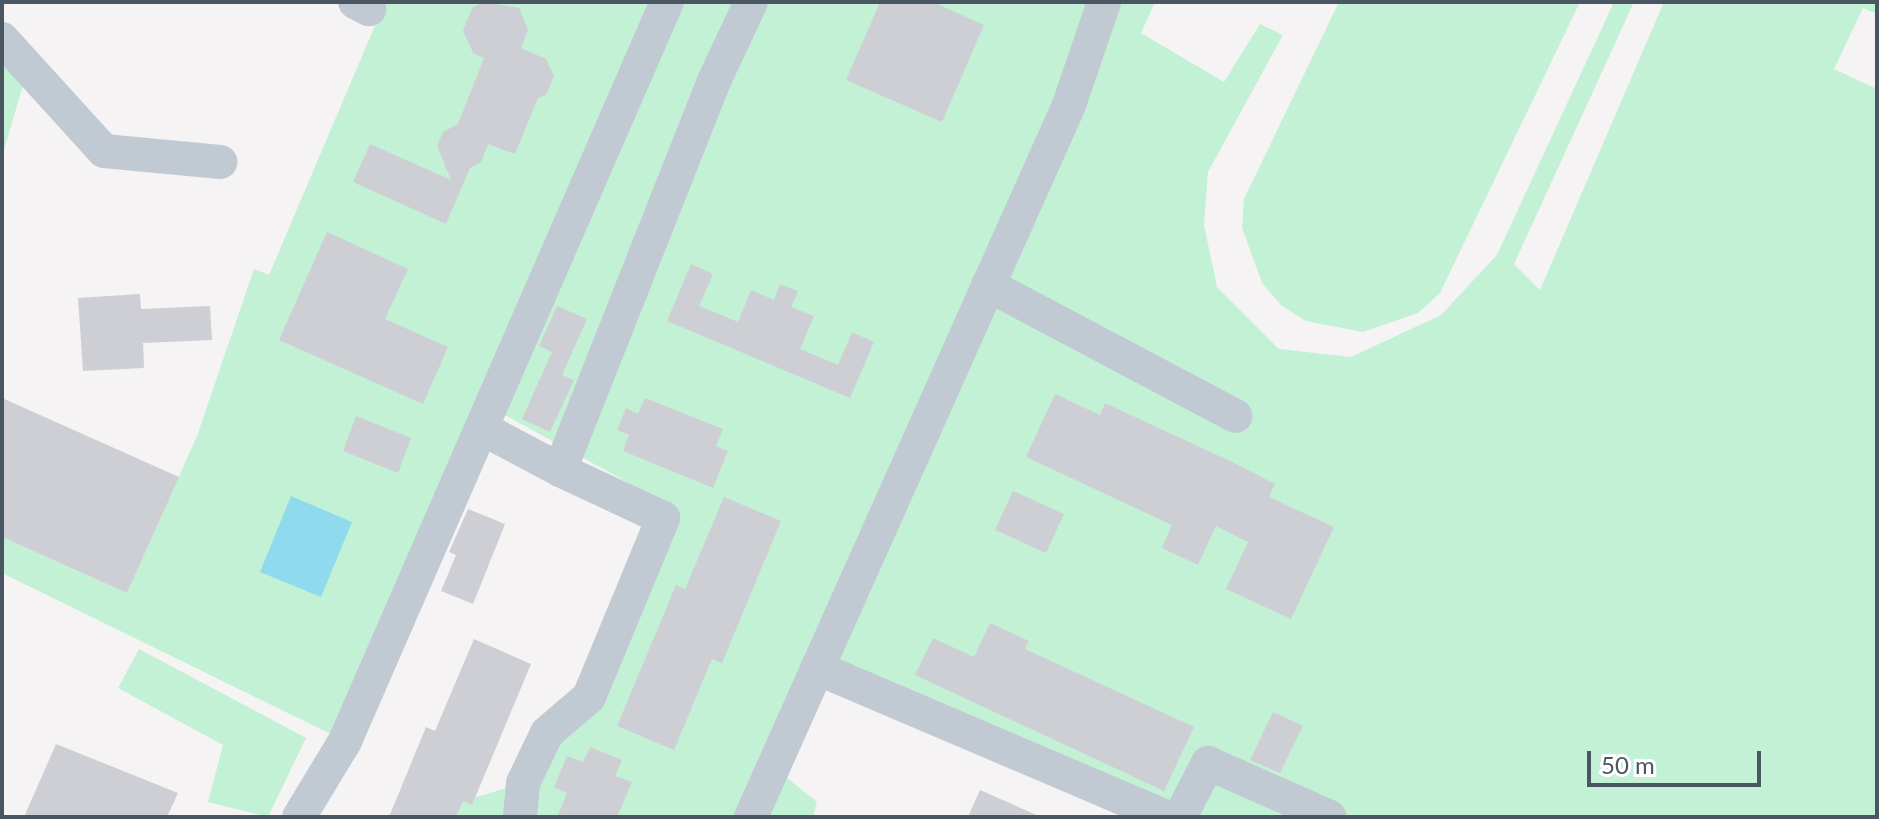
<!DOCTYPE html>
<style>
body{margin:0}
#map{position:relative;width:1879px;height:819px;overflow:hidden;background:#f5f3f3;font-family:Lato,sans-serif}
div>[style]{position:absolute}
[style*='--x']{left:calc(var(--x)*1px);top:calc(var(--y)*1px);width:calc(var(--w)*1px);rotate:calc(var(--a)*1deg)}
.green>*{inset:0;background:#c3f1d5}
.water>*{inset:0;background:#90daee}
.building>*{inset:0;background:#cdcfd5}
.minor>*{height:34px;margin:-17px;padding:0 17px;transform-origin:17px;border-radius:17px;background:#c1cad2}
span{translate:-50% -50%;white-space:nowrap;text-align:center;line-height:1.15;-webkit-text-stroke:6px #fff;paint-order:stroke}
.frame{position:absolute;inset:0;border:4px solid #4a5661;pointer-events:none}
.scale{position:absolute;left:1587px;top:751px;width:174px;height:36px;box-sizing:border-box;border:4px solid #4a5661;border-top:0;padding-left:10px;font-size:24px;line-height:28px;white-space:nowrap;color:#4a5661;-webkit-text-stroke:6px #fff;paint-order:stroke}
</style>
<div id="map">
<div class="green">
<div style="clip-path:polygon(385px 2px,647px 2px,652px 13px,345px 741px,2px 573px,2px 537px,127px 593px,197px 436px,254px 269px,269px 275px)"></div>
<div style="clip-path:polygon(674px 2px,1155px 2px,1141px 33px,1224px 82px,1260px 24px,1283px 35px,1208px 172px,1204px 225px,1217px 287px,1279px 349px,1351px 357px,1441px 315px,1497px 255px,1614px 2px,1634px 2px,1514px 264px,1540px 290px,1664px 2px,1877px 2px,1877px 14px,1863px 8px,1834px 69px,1877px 89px,1877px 817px,1167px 817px,818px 668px,774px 767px,817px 802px,813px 817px,456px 817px,463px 801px,523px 783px,589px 697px,678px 510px,503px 414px)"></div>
<div style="clip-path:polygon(1339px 2px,1580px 2px,1440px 293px,1418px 313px,1363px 332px,1306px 321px,1281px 305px,1262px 283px,1242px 228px,1244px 199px)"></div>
<div style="clip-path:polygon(2px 47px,27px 71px,2px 157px)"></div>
<div style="clip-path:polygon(139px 649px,306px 738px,268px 817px,208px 802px,223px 745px,118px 688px)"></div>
</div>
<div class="water">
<div style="clip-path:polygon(291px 496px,352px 522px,321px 597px,260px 572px)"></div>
</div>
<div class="building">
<div style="clip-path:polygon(485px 2px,519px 8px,528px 30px,521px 48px,546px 59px,554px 76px,546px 95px,538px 98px,515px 154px,488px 144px,481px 162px,470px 168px,446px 224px,353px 182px,370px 144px,451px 180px,437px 146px,443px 132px,458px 124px,484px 58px,473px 53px,463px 30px,473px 7px)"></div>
<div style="clip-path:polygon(880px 2px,933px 2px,984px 25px,942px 122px,846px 80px)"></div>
<div style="clip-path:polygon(327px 232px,408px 269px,385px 319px,448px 347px,423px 404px,279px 340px)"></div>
<div style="clip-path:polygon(691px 264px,713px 274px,699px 306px,738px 322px,751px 290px,774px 300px,780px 284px,798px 291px,791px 307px,814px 316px,800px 349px,838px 365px,852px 332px,874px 342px,850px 398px,667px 321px)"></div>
<div style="clip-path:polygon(140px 294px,141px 309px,210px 306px,212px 340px,143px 343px,144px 368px,83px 371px,78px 298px)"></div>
<div style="clip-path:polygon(557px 306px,587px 319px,562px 375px,574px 380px,550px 432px,522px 419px,552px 352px,539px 346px)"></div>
<div style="clip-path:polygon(1055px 394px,1100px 415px,1105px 403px,1232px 462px,1275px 484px,1269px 497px,1334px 527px,1291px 619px,1226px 589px,1248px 542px,1216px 526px,1198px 565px,1162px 548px,1172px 525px,1026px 457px)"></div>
<div style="clip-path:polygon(2px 398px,179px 477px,127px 593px,2px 537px)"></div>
<div style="clip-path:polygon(645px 398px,723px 429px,716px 446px,728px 451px,713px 488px,623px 451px,629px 435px,617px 430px,626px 408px,638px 414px)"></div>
<div style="clip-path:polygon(356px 416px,411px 438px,398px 473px,343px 451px)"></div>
<div style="clip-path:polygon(1013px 491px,1064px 514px,1046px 553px,995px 530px)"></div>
<div style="clip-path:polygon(724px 497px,781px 521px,722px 663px,712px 659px,674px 750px,617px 726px,676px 585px,685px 589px)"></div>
<div style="clip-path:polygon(468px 509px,505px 524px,473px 604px,441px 591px,456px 555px,449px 552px)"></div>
<div style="clip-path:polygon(990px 623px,1029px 641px,1025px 649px,1194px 727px,1164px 791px,915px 675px,933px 638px,974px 657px)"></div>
<div style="clip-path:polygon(474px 639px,531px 664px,472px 805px,463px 801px,456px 817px,389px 817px,426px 727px,435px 731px)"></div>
<div style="clip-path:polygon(1273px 712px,1303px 726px,1280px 773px,1250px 760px)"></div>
<div style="clip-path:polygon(56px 744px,178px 793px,167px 817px,24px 817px)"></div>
<div style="clip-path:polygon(590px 747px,622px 760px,615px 776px,632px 782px,617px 817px,557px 817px,567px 793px,554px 787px,567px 756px,583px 762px)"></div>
<div style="clip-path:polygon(980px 790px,1041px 817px,968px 817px)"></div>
</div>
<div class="minor">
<div style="--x:355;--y:2;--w:16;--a:27"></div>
<div style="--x:2;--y:39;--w:151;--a:47.7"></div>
<div style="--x:104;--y:151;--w:117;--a:5.4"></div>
<div style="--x:988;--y:285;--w:280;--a:27.9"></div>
<div style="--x:483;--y:429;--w:87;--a:28"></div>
<div style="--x:560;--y:470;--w:418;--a:-68.4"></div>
<div style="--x:714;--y:81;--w:87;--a:-64.9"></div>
<div style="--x:817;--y:668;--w:380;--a:23.1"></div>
<div style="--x:299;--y:817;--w:89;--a:-58.8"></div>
<div style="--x:345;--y:741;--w:806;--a:-66.46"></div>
<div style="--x:520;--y:817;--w:34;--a:-85"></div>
<div style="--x:523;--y:783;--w:55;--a:-64.4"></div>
<div style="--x:547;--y:733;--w:55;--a:-40.6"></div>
<div style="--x:589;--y:697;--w:194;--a:-67.5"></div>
<div style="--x:663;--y:518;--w:114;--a:-155"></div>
<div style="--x:751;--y:817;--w:780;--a:-65.93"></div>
<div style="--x:1069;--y:105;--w:109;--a:-71.2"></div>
<div style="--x:1180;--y:817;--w:61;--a:-62.6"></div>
<div style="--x:1208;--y:763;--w:133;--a:23.9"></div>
</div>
<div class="frame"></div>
<div class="scale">50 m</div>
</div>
